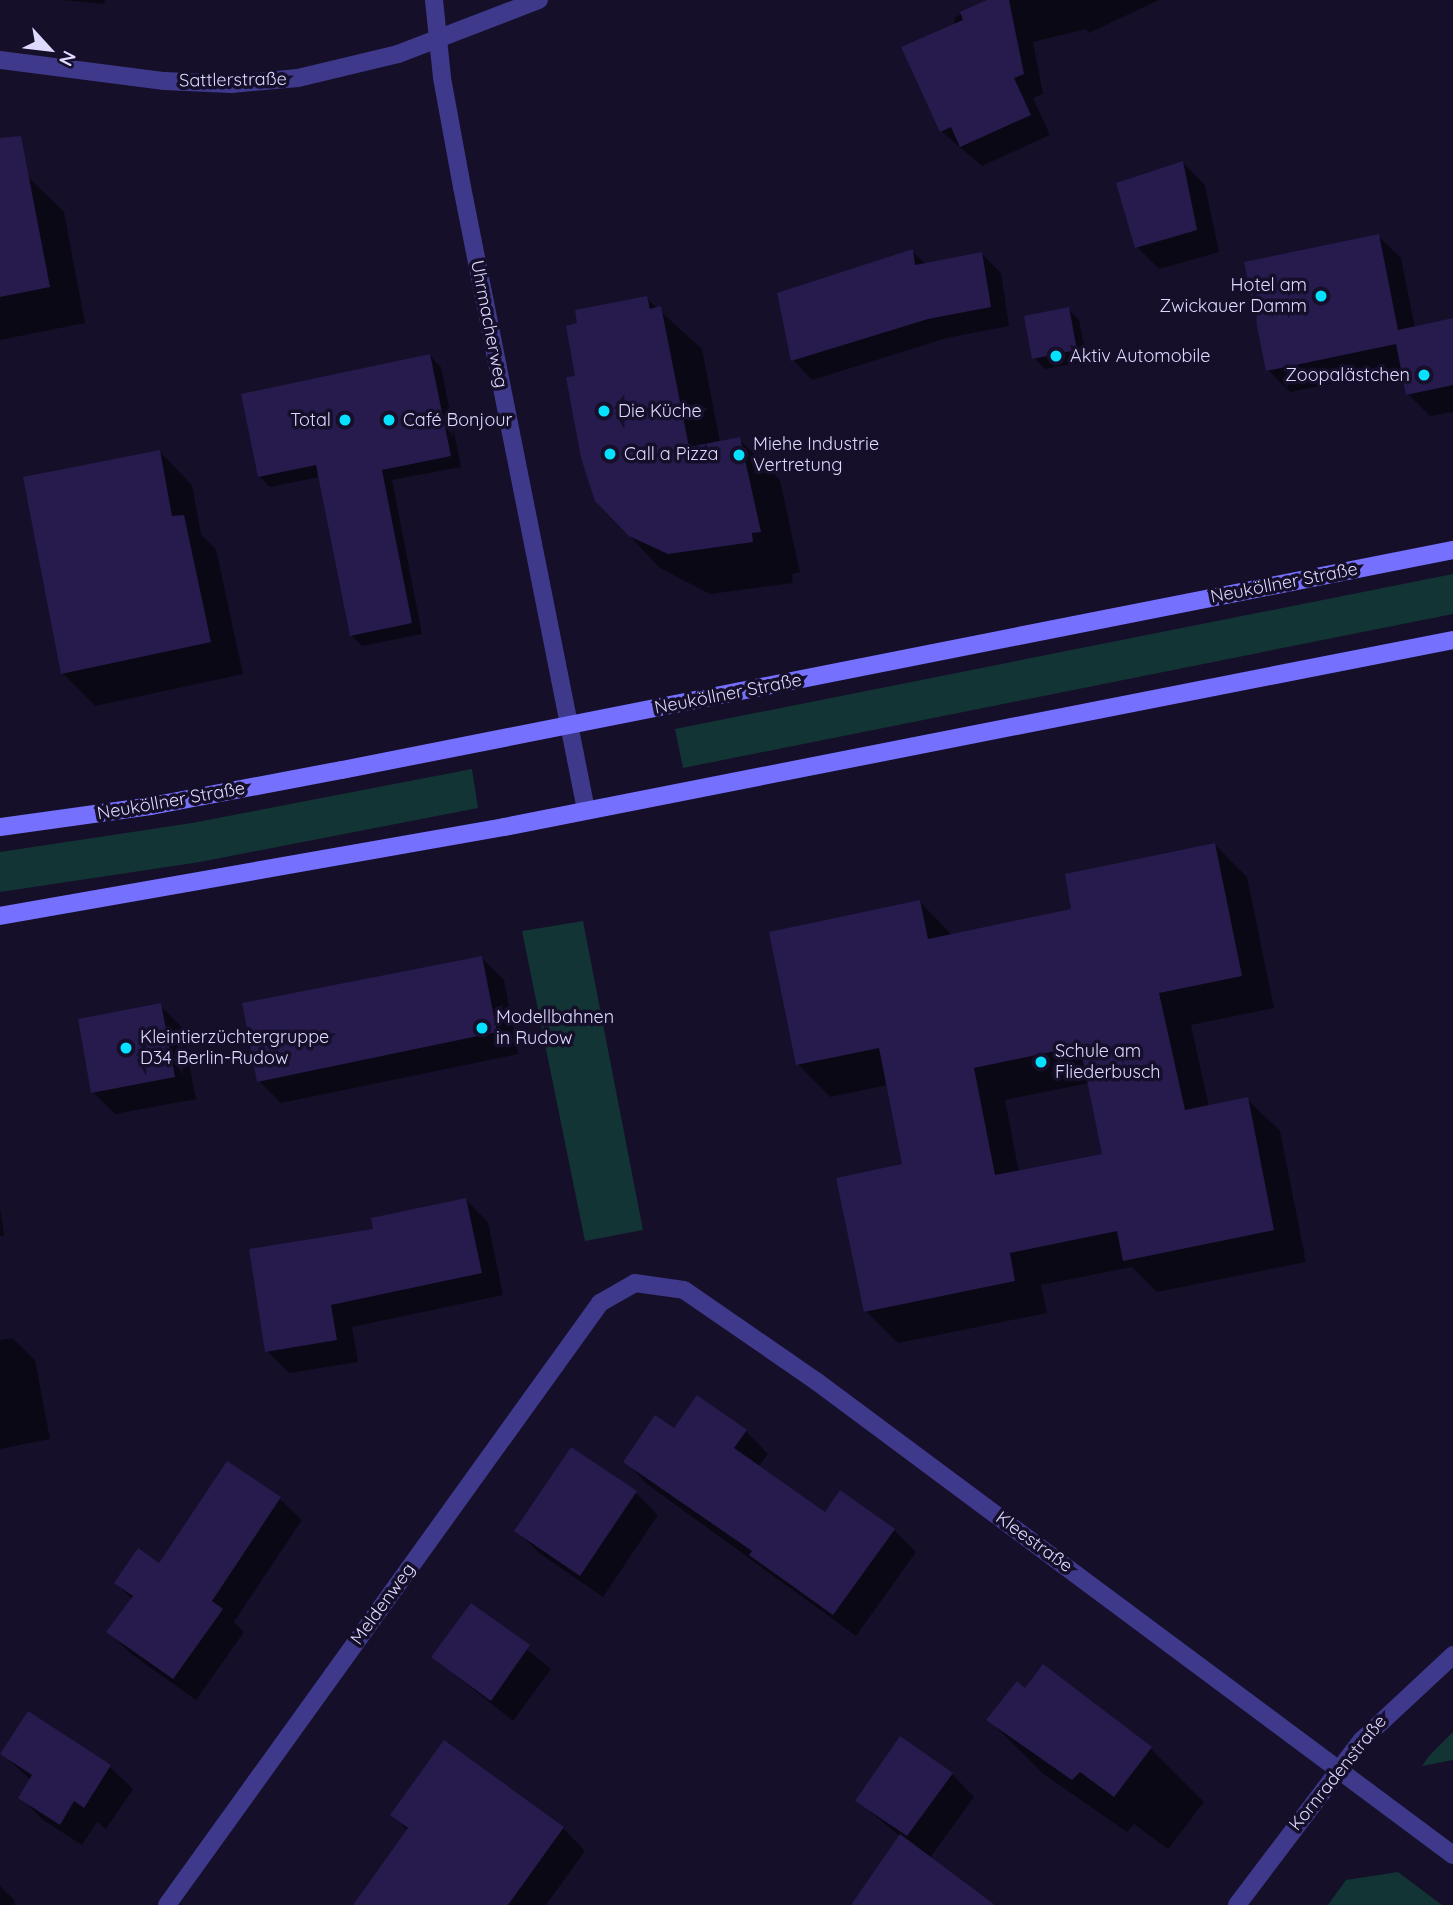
<!DOCTYPE html>
<meta charset="utf-8">
<style>
body{margin:0}
#map{position:relative;width:1453px;height:1905px;overflow:hidden;background:#150f2a;font-family:Quicksand,sans-serif}
div>[style]{position:absolute}
[style*='--x']{left:calc(var(--x)*1px);top:calc(var(--y)*1px);width:calc(var(--w)*1px);rotate:calc(var(--a)*1deg)}
.green>*{inset:0;background:#123434}
.shadow>*{inset:0;background:#0007}
.building>*{inset:0;background:#261b4c}
.street>*{height:18px;margin:-9px;padding:0 9px;transform-origin:9px;border-radius:9px;background:#3e398b}
.secondary>*{height:18px;margin:-9px;padding:0 9px;transform-origin:9px;border-radius:9px;background:#7670ff}
.dots>*{width:19px;height:19px;translate:-50% -50%;box-sizing:border-box;border:4px solid #150f2a;border-radius:50%}
span{translate:-50% -50%;white-space:nowrap;text-align:center;line-height:1.15;-webkit-text-stroke:7px #150f2a;paint-order:stroke}
.street-label{font-size:18px;color:#ded9ff}
.poi-label{font-size:18px;color:#ded9ff}
.right{translate:-100% -50%;text-align:right}
.left{translate:0 -50%;text-align:left}
.north{position:absolute;left:14px;top:14px;width:70px;height:70px;-webkit-text-stroke:5px #150f2a;paint-order:stroke;rotate:117deg;font-size:19px;font-weight:700;line-height:28px;text-align:center;color:#ded9ff}
.north::after{content:'';display:block;margin:auto;width:24px;height:32px;background:#ded9ff;clip-path:polygon(50% 0,100% 100%,50% 72%,0 100%)}
</style>
<div id="map">
<div class="green">
<div style="clip-path:polygon(1453px 574px,1453px 614px,683px 768px,675px 729px)"></div>
<div style="clip-path:polygon(472px 769px,478px 808px,200px 862px,0 892px,0 852px,192px 823px)"></div>
<div style="clip-path:polygon(583px 921px,643px 1230px,585px 1241px,522px 931px)"></div>
<div style="clip-path:polygon(1453px 1732px,1453px 1760px,1422px 1766px,1429px 1756px)"></div>
<div style="clip-path:polygon(1398px 1872px,1442px 1905px,1328px 1905px,1346px 1880px)"></div>
</div>
<div class="shadow">
<div style="clip-path:polygon(62px 0,105px 0,104px 4px)"></div>
<div style="clip-path:polygon(992px 0,1159px 0,1089px 33px,1086px 29px,1033px 42px,1043px 94px,1033px 98px,1050px 135px,982px 166px,941px 131px,955px 17px)"></div>
<div style="clip-path:polygon(1183px 163px,1205px 185px,1219px 252px,1159px 269px,1137px 247px)"></div>
<div style="clip-path:polygon(27px 176px,64px 212px,85px 323px,0 340px,0 181px)"></div>
<div style="clip-path:polygon(1378px 236px,1401px 258px,1415px 328px,1453px 320px,1453px 412px,1430px 416px,1408px 394px,1403px 369px,1290px 392px,1268px 370px)"></div>
<div style="clip-path:polygon(912px 251px,926px 264px,981px 253px,1001px 273px,1009px 326px,947px 338px,812px 380px,793px 360px)"></div>
<div style="clip-path:polygon(646px 298px,702px 349px,720px 442px,739px 439px,780px 480px,800px 572px,792px 574px,793px 583px,710px 594px,660px 568px,597px 501px,578px 378px)"></div>
<div style="clip-path:polygon(1068px 309px,1079px 320px,1087px 361px,1045px 369px,1034px 358px)"></div>
<div style="clip-path:polygon(430px 356px,441px 367px,461px 467px,392px 480px,422px 634px,362px 646px,351px 635px,320px 477px,270px 487px,259px 476px)"></div>
<div style="clip-path:polygon(160px 452px,192px 485px,201px 534px,216px 549px,243px 674px,95px 706px,63px 674px)"></div>
<div style="clip-path:polygon(evenodd,1215px 845px,1247px 877px,1274px 1008px,1191px 1025px,1209px 1107px,1247px 1099px,1280px 1131px,1306px 1262px,1157px 1292px,1132px 1267px,1041px 1285px,1047px 1313px,898px 1343px,866px 1311px,904px 1166px,888px 1085px,830px 1097px,798px 1064px,920px 902px,953px 936px,1073px 910px,1215px 845px,1089px 1083px,1104px 1155px,1019px 1172px,1005px 1100px,1089px 1083px)"></div>
<div style="clip-path:polygon(482px 958px,504px 980px,518px 1054px,281px 1103px,259px 1081px)"></div>
<div style="clip-path:polygon(160px 1005px,182px 1027px,196px 1099px,115px 1114px,93px 1092px)"></div>
<div style="clip-path:polygon(466px 1200px,488px 1222px,503px 1295px,352px 1327px,358px 1362px,289px 1373px,267px 1351px)"></div>
<div style="clip-path:polygon(0 1208px,4px 1235px,0 1236px)"></div>
<div style="clip-path:polygon(12px 1338px,35px 1360px,50px 1439px,0 1449px,0 1340px)"></div>
<div style="clip-path:polygon(675px 1431px,746px 1431px,768px 1454px,758px 1467px,826px 1514px,894px 1530px,916px 1552px,856px 1636px,647px 1484px,625px 1461px)"></div>
<div style="clip-path:polygon(572px 1449px,636px 1493px,658px 1515px,603px 1597px,539px 1553px,517px 1531px)"></div>
<div style="clip-path:polygon(279px 1498px,302px 1520px,234px 1622px,244px 1632px,196px 1700px,131px 1654px,109px 1632px,132px 1599px,116px 1583px,160px 1566px)"></div>
<div style="clip-path:polygon(472px 1605px,551px 1669px,513px 1721px,433px 1657px)"></div>
<div style="clip-path:polygon(1043px 1667px,1151px 1749px,1204px 1802px,1168px 1849px,1134px 1824px,1127px 1832px,1042px 1773px,989px 1720px,1026px 1690px)"></div>
<div style="clip-path:polygon(29px 1713px,110px 1767px,133px 1789px,106px 1829px,97px 1822px,82px 1845px,43px 1820px,20px 1797px,31px 1780px,2px 1754px)"></div>
<div style="clip-path:polygon(901px 1739px,952px 1774px,974px 1797px,930px 1858px,993px 1905px,853px 1905px,901px 1837px,857px 1801px)"></div>
<div style="clip-path:polygon(445px 1743px,563px 1828px,585px 1851px,546px 1905px,355px 1905px,408px 1831px,393px 1815px)"></div>
<div style="clip-path:polygon(0 1886px,15px 1901px,14px 1905px,0 1905px)"></div>
</div>
<div class="building">
<div style="clip-path:polygon(987px 0,1009px 0,1024px 74px,1014px 78px,1031px 115px,960px 147px,951px 127px,940px 132px,901px 47px,963px 20px,960px 12px)"></div>
<div style="clip-path:polygon(21px 136px,50px 287px,0 297px,0 138px)"></div>
<div style="clip-path:polygon(1183px 161px,1197px 230px,1135px 248px,1116px 183px)"></div>
<div style="clip-path:polygon(1379px 234px,1398px 330px,1453px 318px,1453px 385px,1406px 395px,1396px 344px,1266px 371px,1244px 262px)"></div>
<div style="clip-path:polygon(913px 249px,915px 265px,982px 252px,991px 307px,928px 319px,791px 361px,777px 293px)"></div>
<div style="clip-path:polygon(647px 296px,650px 309px,661px 306px,689px 447px,740px 437px,761px 532px,752px 533px,753px 542px,668px 554px,629px 536px,595px 501px,581px 458px,566px 377px,575px 376px,566px 326px,577px 323px,575px 310px)"></div>
<div style="clip-path:polygon(1069px 307px,1077px 350px,1032px 359px,1024px 316px)"></div>
<div style="clip-path:polygon(430px 354px,451px 456px,382px 470px,412px 623px,350px 636px,316px 465px,258px 477px,241px 394px)"></div>
<div style="clip-path:polygon(160px 450px,172px 516px,184px 515px,211px 642px,61px 674px,23px 477px)"></div>
<div style="clip-path:polygon(evenodd,1215px 843px,1242px 976px,1159px 993px,1185px 1110px,1248px 1097px,1274px 1230px,1123px 1261px,1117px 1231px,1010px 1253px,1015px 1281px,864px 1312px,836px 1178px,902px 1164px,879px 1048px,796px 1065px,769px 932px,920px 900px,928px 939px,1071px 909px,1065px 874px,1215px 843px,1080px 1046px,1102px 1154px,995px 1175px,974px 1068px,1080px 1046px)"></div>
<div style="clip-path:polygon(482px 956px,497px 1032px,257px 1082px,242px 1003px)"></div>
<div style="clip-path:polygon(161px 1003px,175px 1077px,91px 1093px,78px 1019px)"></div>
<div style="clip-path:polygon(466px 1198px,482px 1273px,331px 1305px,337px 1340px,265px 1352px,249px 1249px,373px 1229px,371px 1218px)"></div>
<div style="clip-path:polygon(697px 1395px,747px 1430px,734px 1448px,825px 1512px,840px 1490px,895px 1529px,833px 1615px,749px 1555px,752px 1551px,623px 1462px,655px 1415px,674px 1428px)"></div>
<div style="clip-path:polygon(571px 1447px,637px 1491px,580px 1576px,514px 1531px)"></div>
<div style="clip-path:polygon(227px 1461px,281px 1497px,212px 1601px,223px 1609px,173px 1679px,106px 1632px,133px 1596px,114px 1583px,138px 1548px,159px 1563px)"></div>
<div style="clip-path:polygon(471px 1603px,530px 1645px,491px 1701px,431px 1657px)"></div>
<div style="clip-path:polygon(1043px 1664px,1152px 1747px,1114px 1797px,1080px 1772px,1072px 1780px,986px 1720px,1017px 1681px,1025px 1688px)"></div>
<div style="clip-path:polygon(28px 1711px,111px 1765px,84px 1808px,74px 1801px,60px 1825px,18px 1798px,32px 1775px,0 1754px)"></div>
<div style="clip-path:polygon(900px 1736px,953px 1773px,907px 1836px,855px 1801px)"></div>
<div style="clip-path:polygon(444px 1740px,564px 1827px,508px 1905px,353px 1905px,408px 1828px,390px 1815px)"></div>
<div style="clip-path:polygon(900px 1834px,995px 1905px,851px 1905px)"></div>
</div>
<div class="street">
<div style="--x:434;--y:0;--w:78;--a:84.1"></div>
<div style="--x:442;--y:78;--w:111;--a:79.6"></div>
<div style="--x:462;--y:187;--w:635;--a:78.74"></div>
<div style="--x:0;--y:60;--w:166;--a:7.3"></div>
<div style="--x:165;--y:81;--w:66;--a:2.6"></div>
<div style="--x:231;--y:84;--w:67;--a:-5.1"></div>
<div style="--x:298;--y:78;--w:103;--a:-13.5"></div>
<div style="--x:398;--y:54;--w:151;--a:-21"></div>
<div style="--x:167;--y:1905;--w:742;--a:-54.27"></div>
<div style="--x:600;--y:1303;--w:40;--a:-29.7"></div>
<div style="--x:635;--y:1283;--w:49;--a:8.1"></div>
<div style="--x:684;--y:1290;--w:160;--a:34.6"></div>
<div style="--x:816;--y:1381;--w:794;--a:36.65"></div>
<div style="--x:1237;--y:1905;--w:207;--a:-52.9"></div>
<div style="--x:1362;--y:1740;--w:125;--a:-43"></div>
</div>
<div class="secondary">
<div style="--x:0;--y:827;--w:152;--a:-7.9"></div>
<div style="--x:151;--y:806;--w:194;--a:-10.7"></div>
<div style="--x:342;--y:770;--w:1133;--a:-11.2"></div>
<div style="--x:0;--y:916;--w:512;--a:-10.01"></div>
<div style="--x:504;--y:827;--w:967;--a:-11.15"></div>
</div>
<div class="dots">
<div style="left:1321px;top:296px;background:#05e1ff"></div>
<div style="left:1056px;top:356px;background:#05e1ff"></div>
<div style="left:1424px;top:375px;background:#05e1ff"></div>
<div style="left:604px;top:411px;background:#05e1ff"></div>
<div style="left:345px;top:420px;background:#05e1ff"></div>
<div style="left:389px;top:420px;background:#05e1ff"></div>
<div style="left:610px;top:454px;background:#05e1ff"></div>
<div style="left:739px;top:455px;background:#05e1ff"></div>
<div style="left:482px;top:1028px;background:#05e1ff"></div>
<div style="left:126px;top:1048px;background:#05e1ff"></div>
<div style="left:1041px;top:1062px;background:#05e1ff"></div>
</div>
<div class="street-label">
<span style="left:233px;top:80px;rotate:-1deg">Sattlerstraße</span>
<span style="left:489px;top:324px;rotate:79deg">Uhrmacherweg</span>
<span style="left:1284px;top:583px;rotate:-11deg">Neuköllner Straße</span>
<span style="left:728px;top:694px;rotate:-11deg">Neuköllner Straße</span>
<span style="left:171px;top:801px;rotate:-10deg">Neuköllner Straße</span>
<span style="left:1034px;top:1542px;rotate:36deg">Kleestraße</span>
<span style="left:383px;top:1604px;rotate:-54deg">Meldenweg</span>
<span style="left:1338px;top:1773px;rotate:-51deg">Kornradenstraße</span>
</div>
<div class="poi-label">
<span class="right" style="left:1307px;top:296px">Hotel am<br>Zwickauer Damm</span>
<span class="left" style="left:1070px;top:356px">Aktiv Automobile</span>
<span class="right" style="left:1410px;top:375px">Zoopalästchen</span>
<span class="left" style="left:618px;top:411px">Die Küche</span>
<span class="right" style="left:331px;top:420px">Total</span>
<span class="left" style="left:403px;top:420px">Café Bonjour</span>
<span class="left" style="left:753px;top:455px">Miehe Industrie<br>Vertretung</span>
<span class="left" style="left:624px;top:454px">Call a Pizza</span>
<span class="left" style="left:496px;top:1028px">Modellbahnen<br>in Rudow</span>
<span class="left" style="left:140px;top:1048px">Kleintierzüchtergruppe<br>D34 Berlin-Rudow</span>
<span class="left" style="left:1055px;top:1062px">Schule am<br>Fliederbusch</span>
</div>
<div class="north">N</div>
</div>
